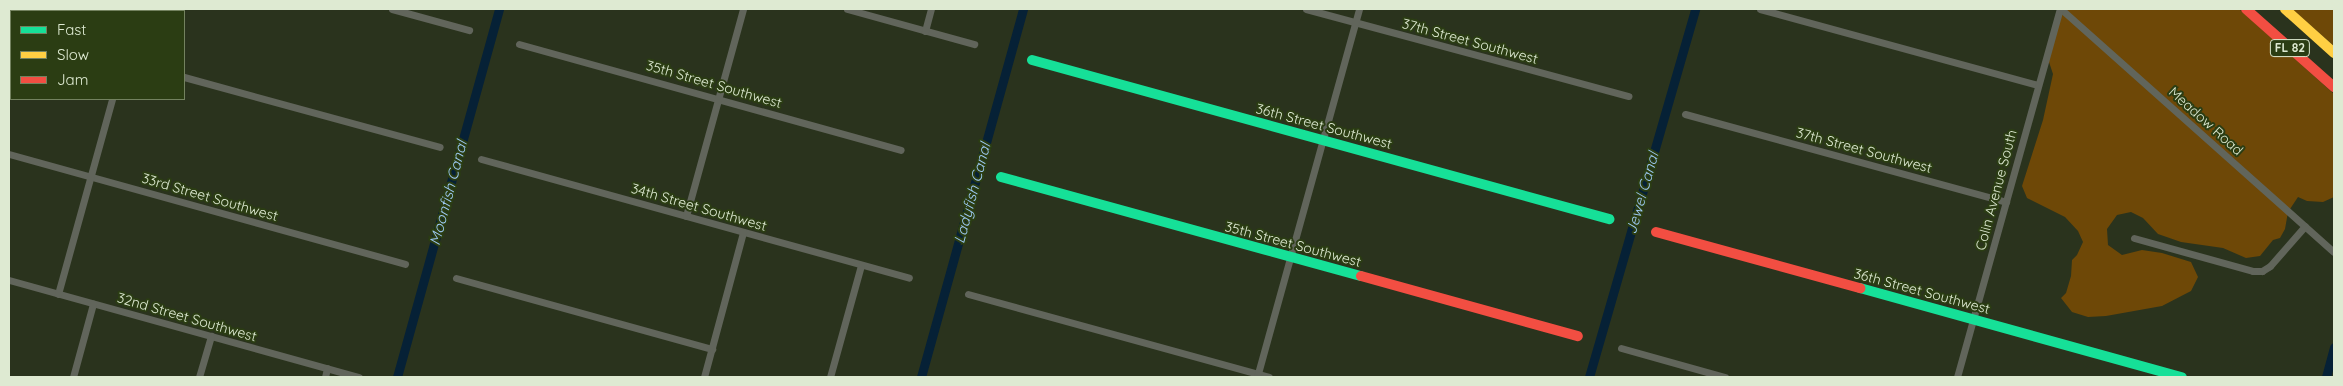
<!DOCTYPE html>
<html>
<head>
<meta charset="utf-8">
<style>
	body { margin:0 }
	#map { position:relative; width:2343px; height:386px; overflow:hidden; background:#2a331d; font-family:Quicksand,sans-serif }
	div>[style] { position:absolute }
	.green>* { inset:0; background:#6e4807 }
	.canal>* { height:9px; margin:-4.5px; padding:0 4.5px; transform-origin:4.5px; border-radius:4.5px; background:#062136 }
	.street>* { height:7px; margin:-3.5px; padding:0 3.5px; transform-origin:3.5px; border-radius:3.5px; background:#61655b }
	.fast>* { height:10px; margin:-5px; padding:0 5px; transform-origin:5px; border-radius:5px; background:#16e098 }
	.slow>* { height:10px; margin:-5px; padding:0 5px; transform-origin:5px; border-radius:5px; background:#ffcf43 }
	.jam>* { height:10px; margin:-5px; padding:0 5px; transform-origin:5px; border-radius:5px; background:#f24e42 }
	span { translate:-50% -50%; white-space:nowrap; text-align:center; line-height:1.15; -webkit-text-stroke:4px #2b3d13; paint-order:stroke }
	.shield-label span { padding:1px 4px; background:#2b3d13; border:1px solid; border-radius:4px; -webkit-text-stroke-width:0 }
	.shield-label { font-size:12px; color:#deead2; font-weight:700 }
	.street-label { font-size:14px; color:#deead2 }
	.water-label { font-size:15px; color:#9fcbf7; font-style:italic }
	.frame { position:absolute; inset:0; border:10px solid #deead2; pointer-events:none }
	.legend { position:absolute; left:10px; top:10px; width:175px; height:90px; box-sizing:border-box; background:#2b3d13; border:1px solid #73825f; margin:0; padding:6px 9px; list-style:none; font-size:15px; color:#deead2 }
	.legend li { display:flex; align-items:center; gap:10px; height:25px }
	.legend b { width:25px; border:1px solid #73825f }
</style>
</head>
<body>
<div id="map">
	<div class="green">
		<div style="clip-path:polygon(2062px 9px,2239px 9px,2334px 94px,2334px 197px,2323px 202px,2307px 201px,2298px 197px,2288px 212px,2285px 229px,2280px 238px,2273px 240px,2260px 256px,2246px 258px,2223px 248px,2181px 242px,2158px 234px,2143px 218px,2131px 212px,2117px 215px,2107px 229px,2108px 245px,2122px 255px,2142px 250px,2162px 253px,2191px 262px,2198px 277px,2191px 291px,2162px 306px,2106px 316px,2088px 317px,2072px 312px,2061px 298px,2066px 293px,2071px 276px,2072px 260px,2077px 255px,2083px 242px,2078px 231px,2065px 217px,2027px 198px,2022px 186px,2043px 120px,2053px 74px,2047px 56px)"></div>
		<div style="clip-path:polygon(2292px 9px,2334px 9px,2334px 46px)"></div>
	</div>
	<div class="canal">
		<div style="left:397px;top:377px;width:382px;rotate:-74.5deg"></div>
		<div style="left:921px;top:377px;width:382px;rotate:-74.5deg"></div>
		<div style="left:1589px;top:377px;width:383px;rotate:-73.9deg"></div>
		<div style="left:2326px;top:377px;width:31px;rotate:-75deg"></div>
	</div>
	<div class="street">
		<div style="left:392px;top:9px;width:80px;rotate:15.3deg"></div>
		<div style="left:847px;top:9px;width:132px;rotate:15.4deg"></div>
		<div style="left:1306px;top:9px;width:334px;rotate:15.1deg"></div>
		<div style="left:1760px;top:9px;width:288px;rotate:15.3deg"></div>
		<div style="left:2061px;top:9px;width:365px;rotate:41.7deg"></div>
		<div style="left:136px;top:11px;width:2px;rotate:-63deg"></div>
		<div style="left:9px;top:28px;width:2px;rotate:27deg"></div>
		<div style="left:925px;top:31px;width:23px;rotate:-75deg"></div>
		<div style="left:519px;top:44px;width:396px;rotate:15.5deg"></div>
		<div style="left:184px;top:77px;width:265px;rotate:15.3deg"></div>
		<div style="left:1685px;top:114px;width:333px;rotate:15.3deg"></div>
		<div style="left:9px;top:154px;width:411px;rotate:15.5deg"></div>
		<div style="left:481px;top:159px;width:444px;rotate:15.5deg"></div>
		<div style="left:686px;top:216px;width:215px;rotate:-74.6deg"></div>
		<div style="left:2134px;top:238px;width:123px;rotate:15.5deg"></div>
		<div style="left:2253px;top:271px;width:9px"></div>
		<div style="left:2262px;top:271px;width:9px;rotate:-32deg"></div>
		<div style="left:2270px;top:266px;width:53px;rotate:-48.8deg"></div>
		<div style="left:456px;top:278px;width:266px;rotate:15.5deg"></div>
		<div style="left:9px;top:280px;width:363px;rotate:15.5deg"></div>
		<div style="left:58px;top:294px;width:202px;rotate:-74.5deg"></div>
		<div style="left:968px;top:294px;width:312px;rotate:15.4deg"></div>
		<div style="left:1621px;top:348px;width:108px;rotate:15.6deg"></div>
		<div style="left:73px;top:377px;width:76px;rotate:-74.7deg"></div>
		<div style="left:199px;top:377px;width:43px;rotate:-73.7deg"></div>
		<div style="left:325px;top:377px;width:9px;rotate:-77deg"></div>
		<div style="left:704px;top:377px;width:150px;rotate:-74.9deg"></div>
		<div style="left:830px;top:377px;width:116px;rotate:-74.5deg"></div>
		<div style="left:1257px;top:377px;width:382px;rotate:-74.5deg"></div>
		<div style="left:1957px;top:377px;width:382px;rotate:-74.4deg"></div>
	</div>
	<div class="fast">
		<div style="left:1032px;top:60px;width:599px;rotate:15.41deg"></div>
		<div style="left:1001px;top:177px;width:373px;rotate:15.4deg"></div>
		<div style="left:1860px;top:288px;width:334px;rotate:15.5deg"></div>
	</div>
	<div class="slow">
		<div style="left:2285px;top:9px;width:66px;rotate:41.9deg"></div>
	</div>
	<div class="jam">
		<div style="left:2246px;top:9px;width:118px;rotate:41.6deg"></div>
		<div style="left:1656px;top:232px;width:212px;rotate:15.4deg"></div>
		<div style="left:1361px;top:276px;width:225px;rotate:15.5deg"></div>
	</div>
	<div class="shield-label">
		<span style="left:2290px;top:48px">FL 82</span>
	</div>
	<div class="street-label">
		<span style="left:1470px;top:41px;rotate:15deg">37th Street Southwest</span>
		<span style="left:714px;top:84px;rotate:16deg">35th Street Southwest</span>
		<span style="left:2206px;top:121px;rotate:42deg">Meadow Road</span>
		<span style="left:1324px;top:126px;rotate:15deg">36th Street Southwest</span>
		<span style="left:1864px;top:150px;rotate:15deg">37th Street Southwest</span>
		<span style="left:1996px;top:190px;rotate:-75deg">Colin Avenue South</span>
		<span style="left:210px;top:197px;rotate:16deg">33rd Street Southwest</span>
		<span style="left:699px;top:207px;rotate:16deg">34th Street Southwest</span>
		<span style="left:1293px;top:244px;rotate:15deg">35th Street Southwest</span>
		<span style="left:1922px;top:291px;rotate:15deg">36th Street Southwest</span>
		<span style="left:187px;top:317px;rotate:16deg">32nd Street Southwest</span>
	</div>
	<div class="water-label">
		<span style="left:448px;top:193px;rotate:-75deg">Moonfish Canal</span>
		<span style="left:972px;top:193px;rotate:-75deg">Ladyfish Canal</span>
		<span style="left:1642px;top:193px;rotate:-74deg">Jewel Canal</span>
	</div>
	<div class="frame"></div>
	<ul class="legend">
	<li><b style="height:6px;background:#16e098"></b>Fast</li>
	<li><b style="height:6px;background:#ffcf43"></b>Slow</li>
	<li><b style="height:6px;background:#f24e42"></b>Jam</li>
	</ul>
</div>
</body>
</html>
